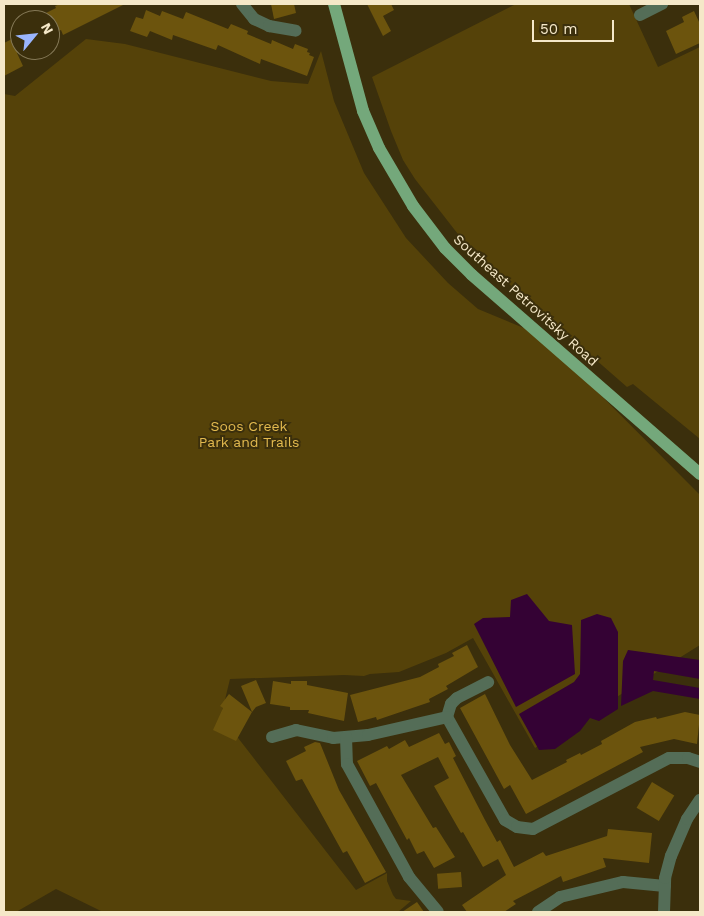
<!DOCTYPE html>
<html>
<head>
<meta charset="utf-8">
<style>
	body { margin:0 }
	#map { position:relative; width:704px; height:916px; overflow:hidden; background:#3b2f0c; font-family:"Work Sans",sans-serif }
	div>[style] { position:absolute }
	.green>* { inset:0; background:#554209 }
	.water>* { inset:0; background:#340234 }
	.building>* { inset:0; background:#6c540d; transform-origin:0 0 }
	.minor>* { height:12px; margin:-6px; padding:0 6px; transform-origin:6px; border-radius:6px; background:#546d57 }
	.major>* { height:12px; margin:-6px; padding:0 6px; transform-origin:6px; border-radius:6px; background:#74a87b }
	span { translate:-50% -50%; white-space:nowrap; text-align:center; line-height:1.15; -webkit-text-stroke:4px #3b2f0c; paint-order:stroke }
	.street-label { font-size:14px; color:#f5e8c8 }
	.park-label { font-size:14px; color:#e3ba4f }
	.frame { position:absolute; inset:0; border:5px solid #f5e8c8; pointer-events:none }
	.north { position:absolute; left:10px; top:10px; width:50px; height:50px; box-sizing:border-box; background:#3b2f0c; border:1px solid #857957; border-radius:50%; rotate:62deg; font-size:14px; font-weight:700; line-height:20px; text-align:center; color:#f5e8c8 }
	.north::after { content:''; display:block; margin:auto; width:18px; height:22px; background:#9ab5fd; clip-path:polygon(50% 0,100% 100%,50% 72%,0 100%) }
	.scale { position:absolute; left:532px; top:20px; width:82px; height:22px; box-sizing:border-box; border:2px solid #f5e8c8; border-top:0; padding-left:6px; font-size:15px; line-height:18px; white-space:nowrap; color:#f5e8c8; -webkit-text-stroke:4px #3b2f0c; paint-order:stroke }
</style>
</head>
<body>
<div id="map">
	<div class="green">
		<div style="clip-path:polygon(516px 4px,629px 4px,658px 67px,700px 47px,700px 439px,633px 384px,627px 387px,484px 262px,461px 238px,415px 179px,403px 160px,391px 131px,372px 77px)"></div>
		<div style="clip-path:polygon(86px 39px,125px 44px,271px 81px,308px 84px,321px 51px,334px 101px,364px 173px,406px 238px,448px 283px,478px 309px,541px 335px,700px 495px,700px 645px,535px 748px,473px 638px,446px 653px,399px 672px,370px 674px,364px 676px,344px 675px,230px 679px,221px 716px,356px 890px,387px 873px,387px 881px,393px 895px,396px 899px,411px 901px,398px 912px,103px 912px,56px 889px,16px 912px,4px 912px,4px 94px,15px 96px)"></div>
	</div>
	<div class="water">
		<div style="clip-path:polygon(527px 594px,549px 621px,572px 625px,575px 674px,516px 707px,474px 624px,483px 618px,510px 617px,511px 600px)"></div>
		<div style="clip-path:polygon(597px 614px,611px 618px,618px 632px,618px 709px,599px 721px,590px 718px,580px 731px,555px 749px,539px 750px,519px 714px,574px 682px,580px 674px,581px 620px)"></div>
		<div style="clip-path:polygon(628px 650px,700px 660px,700px 679px,654px 671px,653px 680px,700px 688px,700px 699px,653px 691px,621px 706px,623px 661px)"></div>
	</div>
	<div class="building">
		<div style="clip-path:polygon(60px 4px,125px 4px,63px 35px,61px 30px,50px 35px,50px 20px,32px 20px,56px 8px,55px 6px)"></div>
		<div style="clip-path:polygon(271px 4px,294px 4px,296px 13px,274px 19px)"></div>
		<div style="clip-path:polygon(367px 4px,391px 4px,394px 10px,383px 16px,391px 31px,383px 36px)"></div>
		<div style="clip-path:polygon(146px 10px,160px 16px,162px 11px,183px 19px,186px 12px,228px 29px,231px 24px,248px 31px,247px 34px,271px 44px,272px 40px,293px 49px,295px 44px,308px 49px,307px 52px,310px 53px,309px 55px,314px 57px,307px 76px,261px 59px,260px 64px,218px 45px,216px 50px,173px 35px,172px 40px,150px 31px,147px 37px,130px 31px,136px 17px,143px 19px)"></div>
		<div style="clip-path:polygon(694px 11px,700px 24px,700px 43px,676px 54px,666px 31px,684px 22px,682px 17px)"></div>
		<div style="clip-path:polygon(20px 35px,20px 51px,17px 53px,23px 66px,4px 76px,4px 43px)"></div>
		<div style="clip-path:polygon(467px 645px,478px 667px,446px 686px,448px 689px,429px 699px,430px 702px,377px 720px,376px 717px,358px 722px,350px 695px,420px 677px,439px 667px,438px 664px,454px 656px,452px 653px)"></div>
		<div style="clip-path:polygon(256px 680px,266px 703px,256px 707px,252px 712px,241px 686px)"></div>
		<div style="clip-path:polygon(273px 681px,291px 684px,291px 681px,307px 681px,307px 685px,348px 693px,344px 721px,308px 713px,309px 710px,290px 710px,290px 707px,270px 704px)"></div>
		<div style="clip-path:polygon(229px 694px,252px 712px,236px 741px,213px 730px,223px 708px,220px 706px)"></div>
		<div style="clip-path:polygon(485px 694px,510px 745px,532px 780px,567px 762px,566px 760px,580px 753px,581px 755px,602px 744px,601px 741px,635px 722px,656px 717px,657px 719px,685px 712px,700px 715px,697px 744px,674px 739px,640px 747px,643px 752px,526px 814px,510px 785px,504px 789px,460px 708px)"></div>
		<div style="clip-path:polygon(439px 733px,445px 744px,449px 742px,456px 756px,453px 758px,485px 820px,497px 842px,500px 840px,514px 867px,543px 852px,546px 856px,607px 836px,608px 829px,652px 833px,649px 863px,603px 858px,606px 867px,563px 882px,561px 876px,513px 901px,516px 904px,504px 912px,467px 912px,462px 905px,506px 875px,498px 859px,483px 867px,463px 832px,461px 833px,434px 786px,449px 778px,438px 757px,401px 775px,433px 828px,436px 827px,455px 857px,434px 868px,424px 851px,417px 854px,409px 838px,407px 840px,376px 783px,370px 786px,357px 761px,387px 746px,389px 749px,405px 740px,409px 747px)"></div>
		<div style="clip-path:polygon(315px 742px,320px 743px,339px 790px,386px 872px,365px 883px,347px 851px,343px 853px,302px 779px,296px 781px,286px 761px,306px 751px,304px 747px)"></div>
		<div style="left:652px;top:782px;width:26px;height:30px;rotate:31deg"></div>
		<div style="left:461px;top:872px;width:15px;height:24px;rotate:86deg"></div>
		<div style="clip-path:polygon(417px 902px,424px 912px,402px 912px)"></div>
	</div>
	<div class="minor">
		<div style="left:242px;top:4px;width:19px;rotate:51deg"></div>
		<div style="left:254px;top:19px;width:17px;rotate:25deg"></div>
		<div style="left:269px;top:26px;width:27px;rotate:10deg"></div>
		<div style="left:640px;top:15px;width:25px;rotate:-27deg"></div>
		<div style="left:447px;top:717px;width:118px;rotate:60.6deg"></div>
		<div style="left:505px;top:820px;width:14px;rotate:30deg"></div>
		<div style="left:517px;top:827px;width:16px;rotate:7deg"></div>
		<div style="left:533px;top:829px;width:153px;rotate:-27.6deg"></div>
		<div style="left:669px;top:758px;width:19px"></div>
		<div style="left:688px;top:758px;width:13px;rotate:18deg"></div>
		<div style="left:447px;top:717px;width:14px;rotate:-73deg"></div>
		<div style="left:451px;top:704px;width:8px;rotate:-45deg"></div>
		<div style="left:457px;top:698px;width:35px;rotate:-27deg"></div>
		<div style="left:272px;top:737px;width:25px;rotate:-16deg"></div>
		<div style="left:296px;top:730px;width:38px;rotate:12deg"></div>
		<div style="left:333px;top:738px;width:35px;rotate:-5deg"></div>
		<div style="left:368px;top:735px;width:81px;rotate:-12.8deg"></div>
		<div style="left:346px;top:737px;width:27px;rotate:88deg"></div>
		<div style="left:347px;top:764px;width:129px;rotate:61.2deg"></div>
		<div style="left:409px;top:877px;width:45px;rotate:50.4deg"></div>
		<div style="left:538px;top:912px;width:27px;rotate:-34deg"></div>
		<div style="left:560px;top:897px;width:65px;rotate:-13.4deg"></div>
		<div style="left:623px;top:882px;width:42px;rotate:5.4deg"></div>
		<div style="left:664px;top:912px;width:34px;rotate:-88deg"></div>
		<div style="left:665px;top:878px;width:23px;rotate:-75deg"></div>
		<div style="left:671px;top:856px;width:40px;rotate:-66.6deg"></div>
		<div style="left:687px;top:819px;width:23px;rotate:-56deg"></div>
	</div>
	<div class="major">
		<div style="left:334px;top:4px;width:111px;rotate:74.8deg"></div>
		<div style="left:363px;top:111px;width:40px;rotate:66.6deg"></div>
		<div style="left:379px;top:148px;width:67px;rotate:59.6deg"></div>
		<div style="left:413px;top:206px;width:53px;rotate:52.7deg"></div>
		<div style="left:445px;top:248px;width:38px;rotate:45deg"></div>
		<div style="left:472px;top:275px;width:303px;rotate:41.1deg"></div>
	</div>
	<div class="street-label">
		<span style="left:526px;top:300px;rotate:42deg">Southeast Petrovitsky Road</span>
	</div>
	<div class="park-label">
		<span style="left:249px;top:434px">Soos Creek<br>Park and Trails</span>
	</div>
	<div class="frame"></div>
	<div class="north">N</div>
	<div class="scale">50 m</div>
</div>
</body>
</html>
